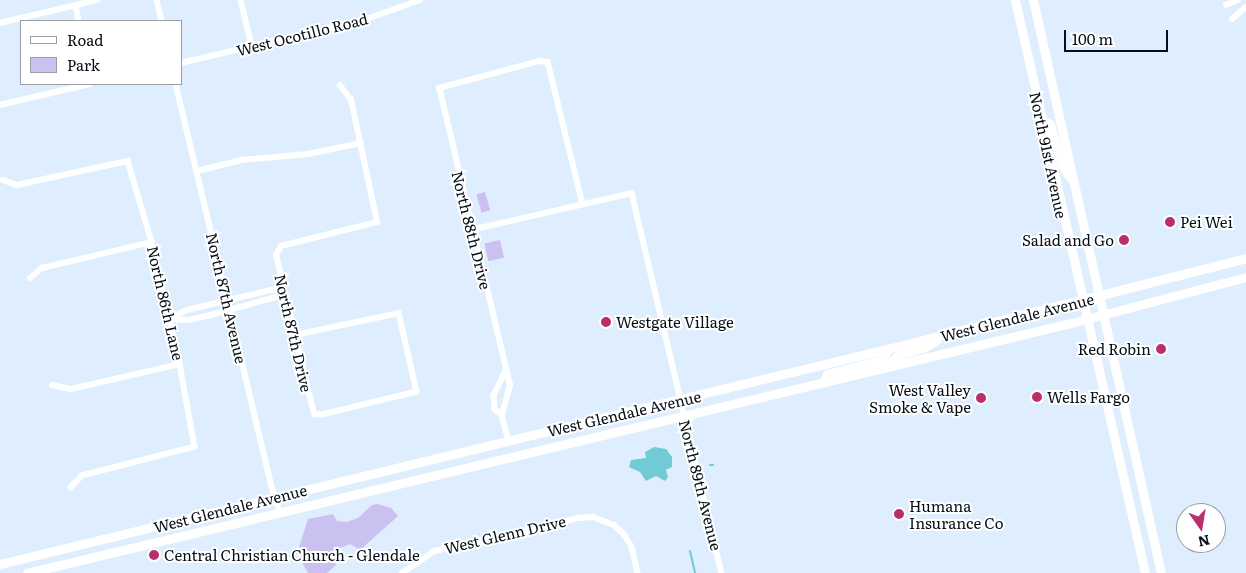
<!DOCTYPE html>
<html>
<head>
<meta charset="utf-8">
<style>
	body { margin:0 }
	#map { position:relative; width:1246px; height:573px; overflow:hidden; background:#deeefe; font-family:Literata,serif }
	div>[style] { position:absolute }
	.green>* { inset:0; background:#cac1f0; transform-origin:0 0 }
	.water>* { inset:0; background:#71cbd5 }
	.stream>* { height:2px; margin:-1px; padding:0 1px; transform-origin:1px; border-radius:1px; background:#71cbd5 }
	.street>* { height:5.5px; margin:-2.75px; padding:0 2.75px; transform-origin:2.75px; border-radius:2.75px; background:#fff }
	.secondary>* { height:9px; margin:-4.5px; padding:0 4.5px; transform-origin:4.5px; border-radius:4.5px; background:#fff }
	.dots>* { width:14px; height:14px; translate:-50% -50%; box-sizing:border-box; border:2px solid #fff; border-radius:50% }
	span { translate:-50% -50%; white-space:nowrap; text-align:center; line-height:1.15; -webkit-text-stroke:4px #fff; paint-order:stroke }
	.street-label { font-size:15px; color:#050d16 }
	.poi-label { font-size:15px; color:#050d16 }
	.left { translate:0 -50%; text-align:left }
	.right { translate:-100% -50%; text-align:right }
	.legend { position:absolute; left:20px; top:20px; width:162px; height:65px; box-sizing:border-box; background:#fff; border:1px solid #9b9ea2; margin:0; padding:6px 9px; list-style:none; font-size:15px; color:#050d16 }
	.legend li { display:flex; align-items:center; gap:10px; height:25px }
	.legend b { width:25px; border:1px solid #9b9ea2 }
	.north { position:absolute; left:1176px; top:503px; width:50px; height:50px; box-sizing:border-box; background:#fff; border:1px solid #9b9ea2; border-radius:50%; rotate:167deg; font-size:14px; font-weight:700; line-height:20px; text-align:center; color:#050d16 }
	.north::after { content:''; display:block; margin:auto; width:18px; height:22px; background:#ba2f6a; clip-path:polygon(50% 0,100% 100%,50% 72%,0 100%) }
	.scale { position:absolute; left:1064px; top:30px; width:104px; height:22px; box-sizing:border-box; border:2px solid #050d16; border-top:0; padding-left:6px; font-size:15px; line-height:18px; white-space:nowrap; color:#050d16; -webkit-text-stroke:4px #fff; paint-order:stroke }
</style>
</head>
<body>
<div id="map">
	<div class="green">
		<div style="left:485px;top:192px;width:19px;height:9px;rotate:74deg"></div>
		<div style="left:500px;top:240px;width:18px;height:16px;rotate:77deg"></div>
		<div style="clip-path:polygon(378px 504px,391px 508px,398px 516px,360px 550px,350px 544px,340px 548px,334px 555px,336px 565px,327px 573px,308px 573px,300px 559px,299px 547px,308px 519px,333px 514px,337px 521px,347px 522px,358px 518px,372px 505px)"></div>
	</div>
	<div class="water">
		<div style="clip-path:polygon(654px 447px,666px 449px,672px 457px,672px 467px,666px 470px,668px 477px,665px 481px,656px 476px,646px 481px,640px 472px,629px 467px,631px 460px,646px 458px,645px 452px)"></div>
	</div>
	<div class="stream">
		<div style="left:710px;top:465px;width:3px"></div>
		<div style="left:690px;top:551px;width:23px;rotate:77deg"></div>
	</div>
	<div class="street">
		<div style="left:157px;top:0;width:22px;rotate:77deg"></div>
		<div style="left:241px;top:0;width:47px;rotate:76.6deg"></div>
		<div style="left:76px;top:5px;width:16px;rotate:79deg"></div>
		<div style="left:1226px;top:5px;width:13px;rotate:-23deg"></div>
		<div style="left:1232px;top:19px;width:18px;rotate:-41deg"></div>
		<div style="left:0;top:23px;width:100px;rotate:-13.3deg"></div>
		<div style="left:181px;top:63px;width:191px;rotate:-13.3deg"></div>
		<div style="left:367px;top:19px;width:56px;rotate:-19.7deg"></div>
		<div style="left:176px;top:84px;width:414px;rotate:76.6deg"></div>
		<div style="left:272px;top:487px;width:25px;rotate:72deg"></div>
		<div style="left:0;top:105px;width:92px;rotate:-13.1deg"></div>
		<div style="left:197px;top:171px;width:46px;rotate:-13.7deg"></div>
		<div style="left:242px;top:160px;width:66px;rotate:-5.2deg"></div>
		<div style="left:308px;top:154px;width:54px;rotate:-11.7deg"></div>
		<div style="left:3px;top:180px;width:15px;rotate:20deg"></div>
		<div style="left:17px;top:185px;width:114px;rotate:-12.2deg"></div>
		<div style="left:128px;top:161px;width:84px;rotate:73.5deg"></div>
		<div style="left:152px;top:242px;width:125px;rotate:77.1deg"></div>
		<div style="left:180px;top:364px;width:84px;rotate:79.8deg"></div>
		<div style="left:195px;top:447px;width:117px;rotate:165.6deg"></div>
		<div style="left:82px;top:476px;width:16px;rotate:133deg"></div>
		<div style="left:471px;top:230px;width:165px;rotate:-12.9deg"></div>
		<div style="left:632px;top:193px;width:391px;rotate:76.7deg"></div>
		<div style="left:30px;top:278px;width:16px;rotate:-40deg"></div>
		<div style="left:42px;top:268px;width:113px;rotate:-13.3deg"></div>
		<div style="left:171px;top:318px;width:18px;rotate:-27deg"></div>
		<div style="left:187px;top:310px;width:86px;rotate:-13.4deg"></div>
		<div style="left:271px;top:290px;width:14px;rotate:8deg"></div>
		<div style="left:169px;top:319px;width:20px;rotate:3deg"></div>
		<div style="left:189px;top:320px;width:26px;rotate:-13deg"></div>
		<div style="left:214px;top:314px;width:61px;rotate:-15.2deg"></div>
		<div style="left:273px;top:298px;width:13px;rotate:-27deg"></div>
		<div style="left:295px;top:335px;width:106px;rotate:-11.9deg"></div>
		<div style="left:399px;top:313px;width:81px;rotate:77.2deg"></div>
		<div style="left:417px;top:392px;width:98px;rotate:166.4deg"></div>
		<div style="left:322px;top:415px;width:7px;rotate:180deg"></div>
		<div style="left:315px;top:415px;width:5px;rotate:-112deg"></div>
		<div style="left:313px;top:410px;width:159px;rotate:-103.4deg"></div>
		<div style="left:276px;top:255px;width:10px;rotate:-61deg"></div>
		<div style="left:281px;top:246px;width:99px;rotate:-14deg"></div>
		<div style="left:377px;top:222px;width:125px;rotate:-102deg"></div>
		<div style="left:351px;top:100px;width:18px;rotate:-128deg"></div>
		<div style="left:506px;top:371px;width:28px;rotate:116deg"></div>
		<div style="left:494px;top:396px;width:13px;rotate:86deg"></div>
		<div style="left:495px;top:409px;width:9px;rotate:41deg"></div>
		<div style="left:502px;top:415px;width:27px;rotate:75deg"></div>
		<div style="left:52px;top:385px;width:19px;rotate:12deg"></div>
		<div style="left:71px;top:389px;width:112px;rotate:-12.9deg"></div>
		<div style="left:502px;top:415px;width:31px;rotate:-75deg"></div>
		<div style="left:510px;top:385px;width:305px;rotate:-103.4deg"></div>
		<div style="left:439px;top:88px;width:105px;rotate:-15deg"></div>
		<div style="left:540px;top:61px;width:8px;rotate:7deg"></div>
		<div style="left:548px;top:62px;width:146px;rotate:76.2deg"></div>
		<div style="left:402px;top:573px;width:40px;rotate:-34deg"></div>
		<div style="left:435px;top:551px;width:147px;rotate:-13deg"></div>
		<div style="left:578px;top:518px;width:15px;rotate:-4deg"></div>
		<div style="left:593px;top:517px;width:22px;rotate:21deg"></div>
		<div style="left:614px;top:525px;width:13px;rotate:42deg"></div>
		<div style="left:624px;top:534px;width:15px;rotate:58deg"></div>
		<div style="left:632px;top:547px;width:27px;rotate:77deg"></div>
	</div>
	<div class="secondary">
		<div style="left:1015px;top:0;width:588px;rotate:77.22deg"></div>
		<div style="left:1033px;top:0;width:587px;rotate:77.41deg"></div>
		<div style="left:1041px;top:119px;width:10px;rotate:29deg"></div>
		<div style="left:1050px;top:124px;width:43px;rotate:73.7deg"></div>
		<div style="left:1062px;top:165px;width:15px;rotate:58deg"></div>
		<div style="left:888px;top:366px;width:15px;rotate:-48deg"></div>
		<div style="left:898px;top:355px;width:26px;rotate:-16deg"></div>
		<div style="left:923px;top:348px;width:16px;rotate:-30deg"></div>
		<div style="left:824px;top:381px;width:8px;rotate:-67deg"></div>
		<div style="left:827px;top:374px;width:59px;rotate:-14.7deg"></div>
		<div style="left:884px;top:359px;width:10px;rotate:-73deg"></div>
		<div style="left:0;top:564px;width:913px;rotate:-13.63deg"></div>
		<div style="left:887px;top:349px;width:370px;rotate:-14.2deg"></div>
		<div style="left:27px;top:573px;width:1074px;rotate:-13.47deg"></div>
		<div style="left:1071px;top:323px;width:181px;rotate:-14.7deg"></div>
	</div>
	<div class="dots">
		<div style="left:1170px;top:222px;background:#ba2f6a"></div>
		<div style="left:1124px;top:240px;background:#ba2f6a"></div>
		<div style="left:606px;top:322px;background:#ba2f6a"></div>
		<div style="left:1161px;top:349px;background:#ba2f6a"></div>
		<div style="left:1037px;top:397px;background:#ba2f6a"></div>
		<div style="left:981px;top:398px;background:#ba2f6a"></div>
		<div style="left:899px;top:514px;background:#ba2f6a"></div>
		<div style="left:154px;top:555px;background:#ba2f6a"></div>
	</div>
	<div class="street-label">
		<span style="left:302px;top:34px;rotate:-14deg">West Ocotillo Road</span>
		<span style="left:1049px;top:155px;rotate:78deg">North 91st Avenue</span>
		<span style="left:472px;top:230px;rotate:76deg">North 88th Drive</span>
		<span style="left:227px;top:298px;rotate:77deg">North 87th Avenue</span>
		<span style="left:166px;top:303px;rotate:77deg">North 86th Lane</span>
		<span style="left:1017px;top:317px;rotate:-14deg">West Glendale Avenue</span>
		<span style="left:294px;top:333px;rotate:77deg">North 87th Drive</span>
		<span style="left:624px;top:413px;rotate:-13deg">West Glendale Avenue</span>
		<span style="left:701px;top:485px;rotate:76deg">North 89th Avenue</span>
		<span style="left:230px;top:508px;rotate:-14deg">West Glendale Avenue</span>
		<span style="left:505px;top:534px;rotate:-13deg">West Glenn Drive</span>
	</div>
	<div class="poi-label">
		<span class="left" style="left:1180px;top:222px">Pei Wei</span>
		<span class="right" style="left:1114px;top:240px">Salad and Go</span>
		<span class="left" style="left:616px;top:322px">Westgate Village</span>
		<span class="right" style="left:1151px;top:349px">Red Robin</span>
		<span class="right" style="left:971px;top:398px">West Valley<br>Smoke &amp; Vape</span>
		<span class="left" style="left:1047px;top:397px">Wells Fargo</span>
		<span class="left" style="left:909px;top:514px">Humana<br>Insurance Co</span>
		<span class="left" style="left:164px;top:555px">Central Christian Church - Glendale</span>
	</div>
	<ul class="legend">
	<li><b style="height:6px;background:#fff"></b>Road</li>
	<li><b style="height:14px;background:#cac1f0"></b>Park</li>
	</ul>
	<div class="north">N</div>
	<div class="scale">100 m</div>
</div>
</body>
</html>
